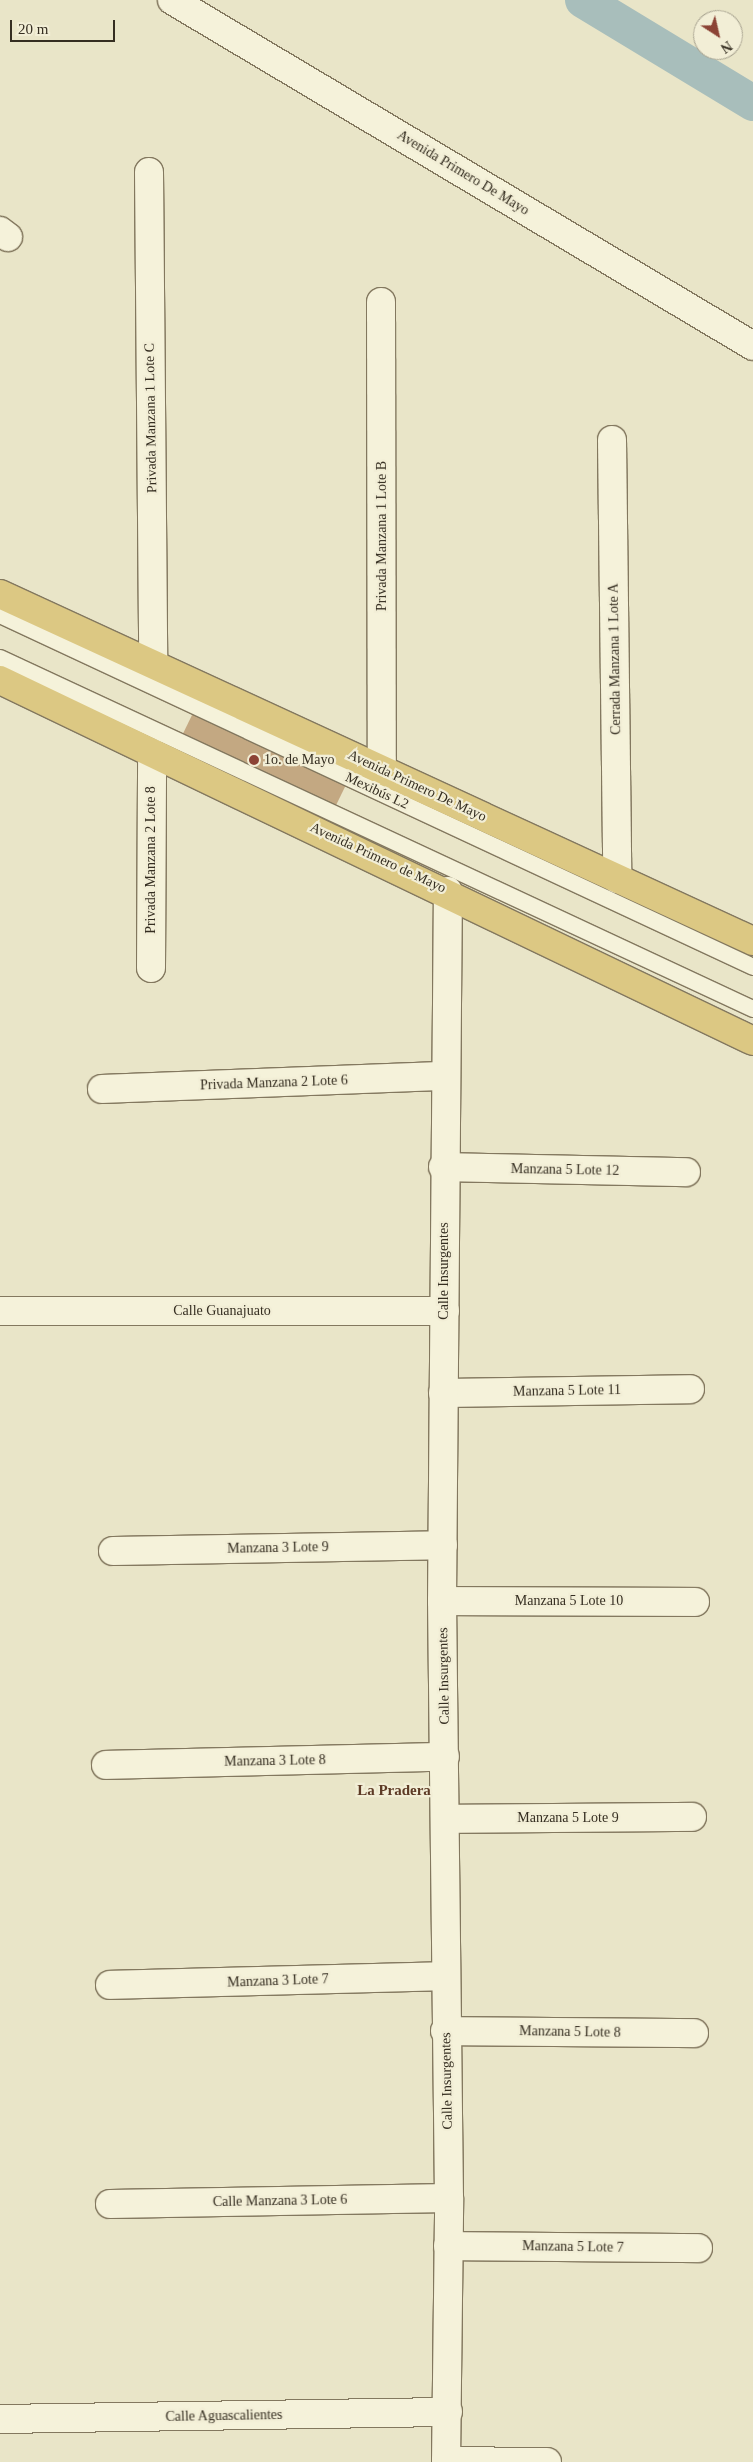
<!DOCTYPE html>
<html>
<head>
<meta charset="utf-8">
<style>
	body { margin:0 }
	#map { position:relative; width:753px; height:2462px; overflow:hidden; background:#e9e5c8; font-family:Georgia,serif }
	div>[style] { position:absolute }
	.canal>* { height:36px; margin:-18px; padding:0 18px; transform-origin:18px; border-radius:18px; background:#a8bebb }
	.building>* { inset:0; background:#c3a882; transform-origin:0 0 }
	.roads { filter:drop-shadow(1px 0 #83785f) drop-shadow(-1px 0 #83785f) drop-shadow(0 1px #83785f) drop-shadow(0 -1px #83785f) }
	.service>* { height:16px; margin:-8px; padding:0 8px; transform-origin:8px; border-radius:8px; background:#f5f2da }
	.minor>* { height:28px; margin:-14px; padding:0 14px; transform-origin:14px; border-radius:14px; background:#f5f2da }
	.trunk>* { height:28px; margin:-14px; padding:0 14px; transform-origin:14px; border-radius:14px; background:#dcc883 }
	.dots>* { width:14px; height:14px; translate:-50% -50%; box-sizing:border-box; border:2px solid #f2eed6; border-radius:50% }
	span { translate:-50% -50%; white-space:nowrap; text-align:center; line-height:1.15; -webkit-text-stroke:4.5px #f2eed6; paint-order:stroke }
	.street-label { font-size:14px; color:#352e21 }
	.poi-label { font-size:14px; color:#352e21 }
	.left { translate:0 -50%; text-align:left }
	.neighbourhood-label { font-size:15px; color:#5d3a25; font-weight:700 }
	.north { position:absolute; left:693px; top:10px; width:50px; height:50px; box-sizing:border-box; background:#f2eed6; border:1px solid #a6a18e; border-radius:50%; rotate:145deg; font-size:14px; font-weight:700; line-height:20px; text-align:center; color:#352e21 }
	.north::after { content:''; display:block; margin:auto; width:18px; height:22px; background:#8c4335; clip-path:polygon(50% 0,100% 100%,50% 72%,0 100%) }
	.scale { position:absolute; left:10px; top:20px; width:105px; height:22px; box-sizing:border-box; border:2px solid #352e21; border-top:0; padding-left:6px; font-size:15px; line-height:18px; white-space:nowrap; color:#352e21; -webkit-text-stroke:4px #f2eed6; paint-order:stroke }
</style>
</head>
<body>
<div id="map">
	<div class="canal">
		<div style="left:583px;top:0;width:199px;rotate:31.2deg"></div>
	</div>
	<div class="building">
		<div style="left:194px;top:711px;width:169px;height:30px;rotate:26deg"></div>
	</div>
	<div class="roads">
		<div class="service">
			<div style="left:0;top:615px;width:831px;rotate:25.05deg"></div>
			<div style="left:0;top:658px;width:831px;rotate:24.99deg"></div>
		</div>
		<div class="minor">
			<div style="left:172px;top:0;width:676px;rotate:30.77deg"></div>
			<div style="left:149px;top:172px;width:492px;rotate:89.5deg"></div>
			<div style="left:0;top:231px;width:10px;rotate:37deg"></div>
			<div style="left:381px;top:302px;width:468px;rotate:89.9deg"></div>
			<div style="left:612px;top:440px;width:439px;rotate:89.3deg"></div>
			<div style="left:151px;top:968px;width:215px;rotate:-89.7deg"></div>
			<div style="left:102px;top:1089px;width:344px;rotate:-2.2deg"></div>
			<div style="left:443px;top:1167px;width:243px;rotate:1.2deg"></div>
			<div style="left:0;top:1311px;width:445px"></div>
			<div style="left:443px;top:1393px;width:247px;rotate:-0.9deg"></div>
			<div style="left:113px;top:1551px;width:330px;rotate:-1deg"></div>
			<div style="left:442px;top:1601px;width:253px;rotate:0.2deg"></div>
			<div style="left:106px;top:1765px;width:339px;rotate:-1.4deg"></div>
			<div style="left:445px;top:1819px;width:247px;rotate:-0.5deg"></div>
			<div style="left:110px;top:1985px;width:336px;rotate:-1.5deg"></div>
			<div style="left:445px;top:2031px;width:249px;rotate:0.5deg"></div>
			<div style="left:110px;top:2204px;width:339px;rotate:-1deg"></div>
			<div style="left:448px;top:2246px;width:250px;rotate:0.5deg"></div>
			<div style="left:0;top:2419px;width:448px;rotate:-0.9deg"></div>
			<div style="left:446px;top:2461px;width:101px;rotate:0.6deg"></div>
			<div style="left:446px;top:2462px;width:264px;rotate:-89.3deg"></div>
			<div style="left:449px;top:2198px;width:597px;rotate:-90.67deg"></div>
			<div style="left:442px;top:1601px;width:710px;rotate:-89.52deg"></div>
		</div>
		<div class="trunk">
			<div style="left:0;top:594px;width:829px;rotate:24.74deg"></div>
			<div style="left:0;top:680px;width:835px;rotate:25.61deg"></div>
		</div>
	</div>
	<div class="dots">
		<div style="left:254px;top:760px;background:#8c4335"></div>
	</div>
	<div class="street-label">
		<span style="left:463px;top:173px;rotate:31deg">Avenida Primero De Mayo</span>
		<span style="left:151px;top:418px;rotate:-91deg">Privada Manzana 1 Lote C</span>
		<span style="left:382px;top:536px;rotate:-90deg">Privada Manzana 1 Lote B</span>
		<span style="left:615px;top:659px;rotate:-91deg">Cerrada Manzana 1 Lote A</span>
		<span style="left:417px;top:786px;rotate:25deg">Avenida Primero De Mayo</span>
		<span style="left:377px;top:791px;rotate:25deg">Mexibús L2</span>
		<span style="left:378px;top:858px;rotate:25deg">Avenida Primero de Mayo</span>
		<span style="left:151px;top:860px;rotate:-90deg">Privada Manzana 2 Lote 8</span>
		<span style="left:274px;top:1083px;rotate:-2deg">Privada Manzana 2 Lote 6</span>
		<span style="left:565px;top:1170px;rotate:1deg">Manzana 5 Lote 12</span>
		<span style="left:444px;top:1271px;rotate:-90deg">Calle Insurgentes</span>
		<span style="left:222px;top:1311px">Calle Guanajuato</span>
		<span style="left:567px;top:1391px;rotate:-1deg">Manzana 5 Lote 11</span>
		<span style="left:278px;top:1548px;rotate:-1deg">Manzana 3 Lote 9</span>
		<span style="left:569px;top:1601px">Manzana 5 Lote 10</span>
		<span style="left:444px;top:1676px;rotate:-91deg">Calle Insurgentes</span>
		<span style="left:275px;top:1761px;rotate:-1deg">Manzana 3 Lote 8</span>
		<span style="left:568px;top:1818px">Manzana 5 Lote 9</span>
		<span style="left:278px;top:1981px;rotate:-2deg">Manzana 3 Lote 7</span>
		<span style="left:570px;top:2032px;rotate:1deg">Manzana 5 Lote 8</span>
		<span style="left:447px;top:2081px;rotate:-91deg">Calle Insurgentes</span>
		<span style="left:280px;top:2201px;rotate:-1deg">Calle Manzana 3 Lote 6</span>
		<span style="left:573px;top:2247px;rotate:1deg">Manzana 5 Lote 7</span>
		<span style="left:224px;top:2416px;rotate:-1deg">Calle Aguascalientes</span>
	</div>
	<div class="poi-label">
		<span class="left" style="left:264px;top:760px">1o. de Mayo</span>
	</div>
	<div class="neighbourhood-label">
		<span style="left:394px;top:1791px">La Pradera</span>
	</div>
	<div class="north">N</div>
	<div class="scale">20 m</div>
</div>
</body>
</html>
